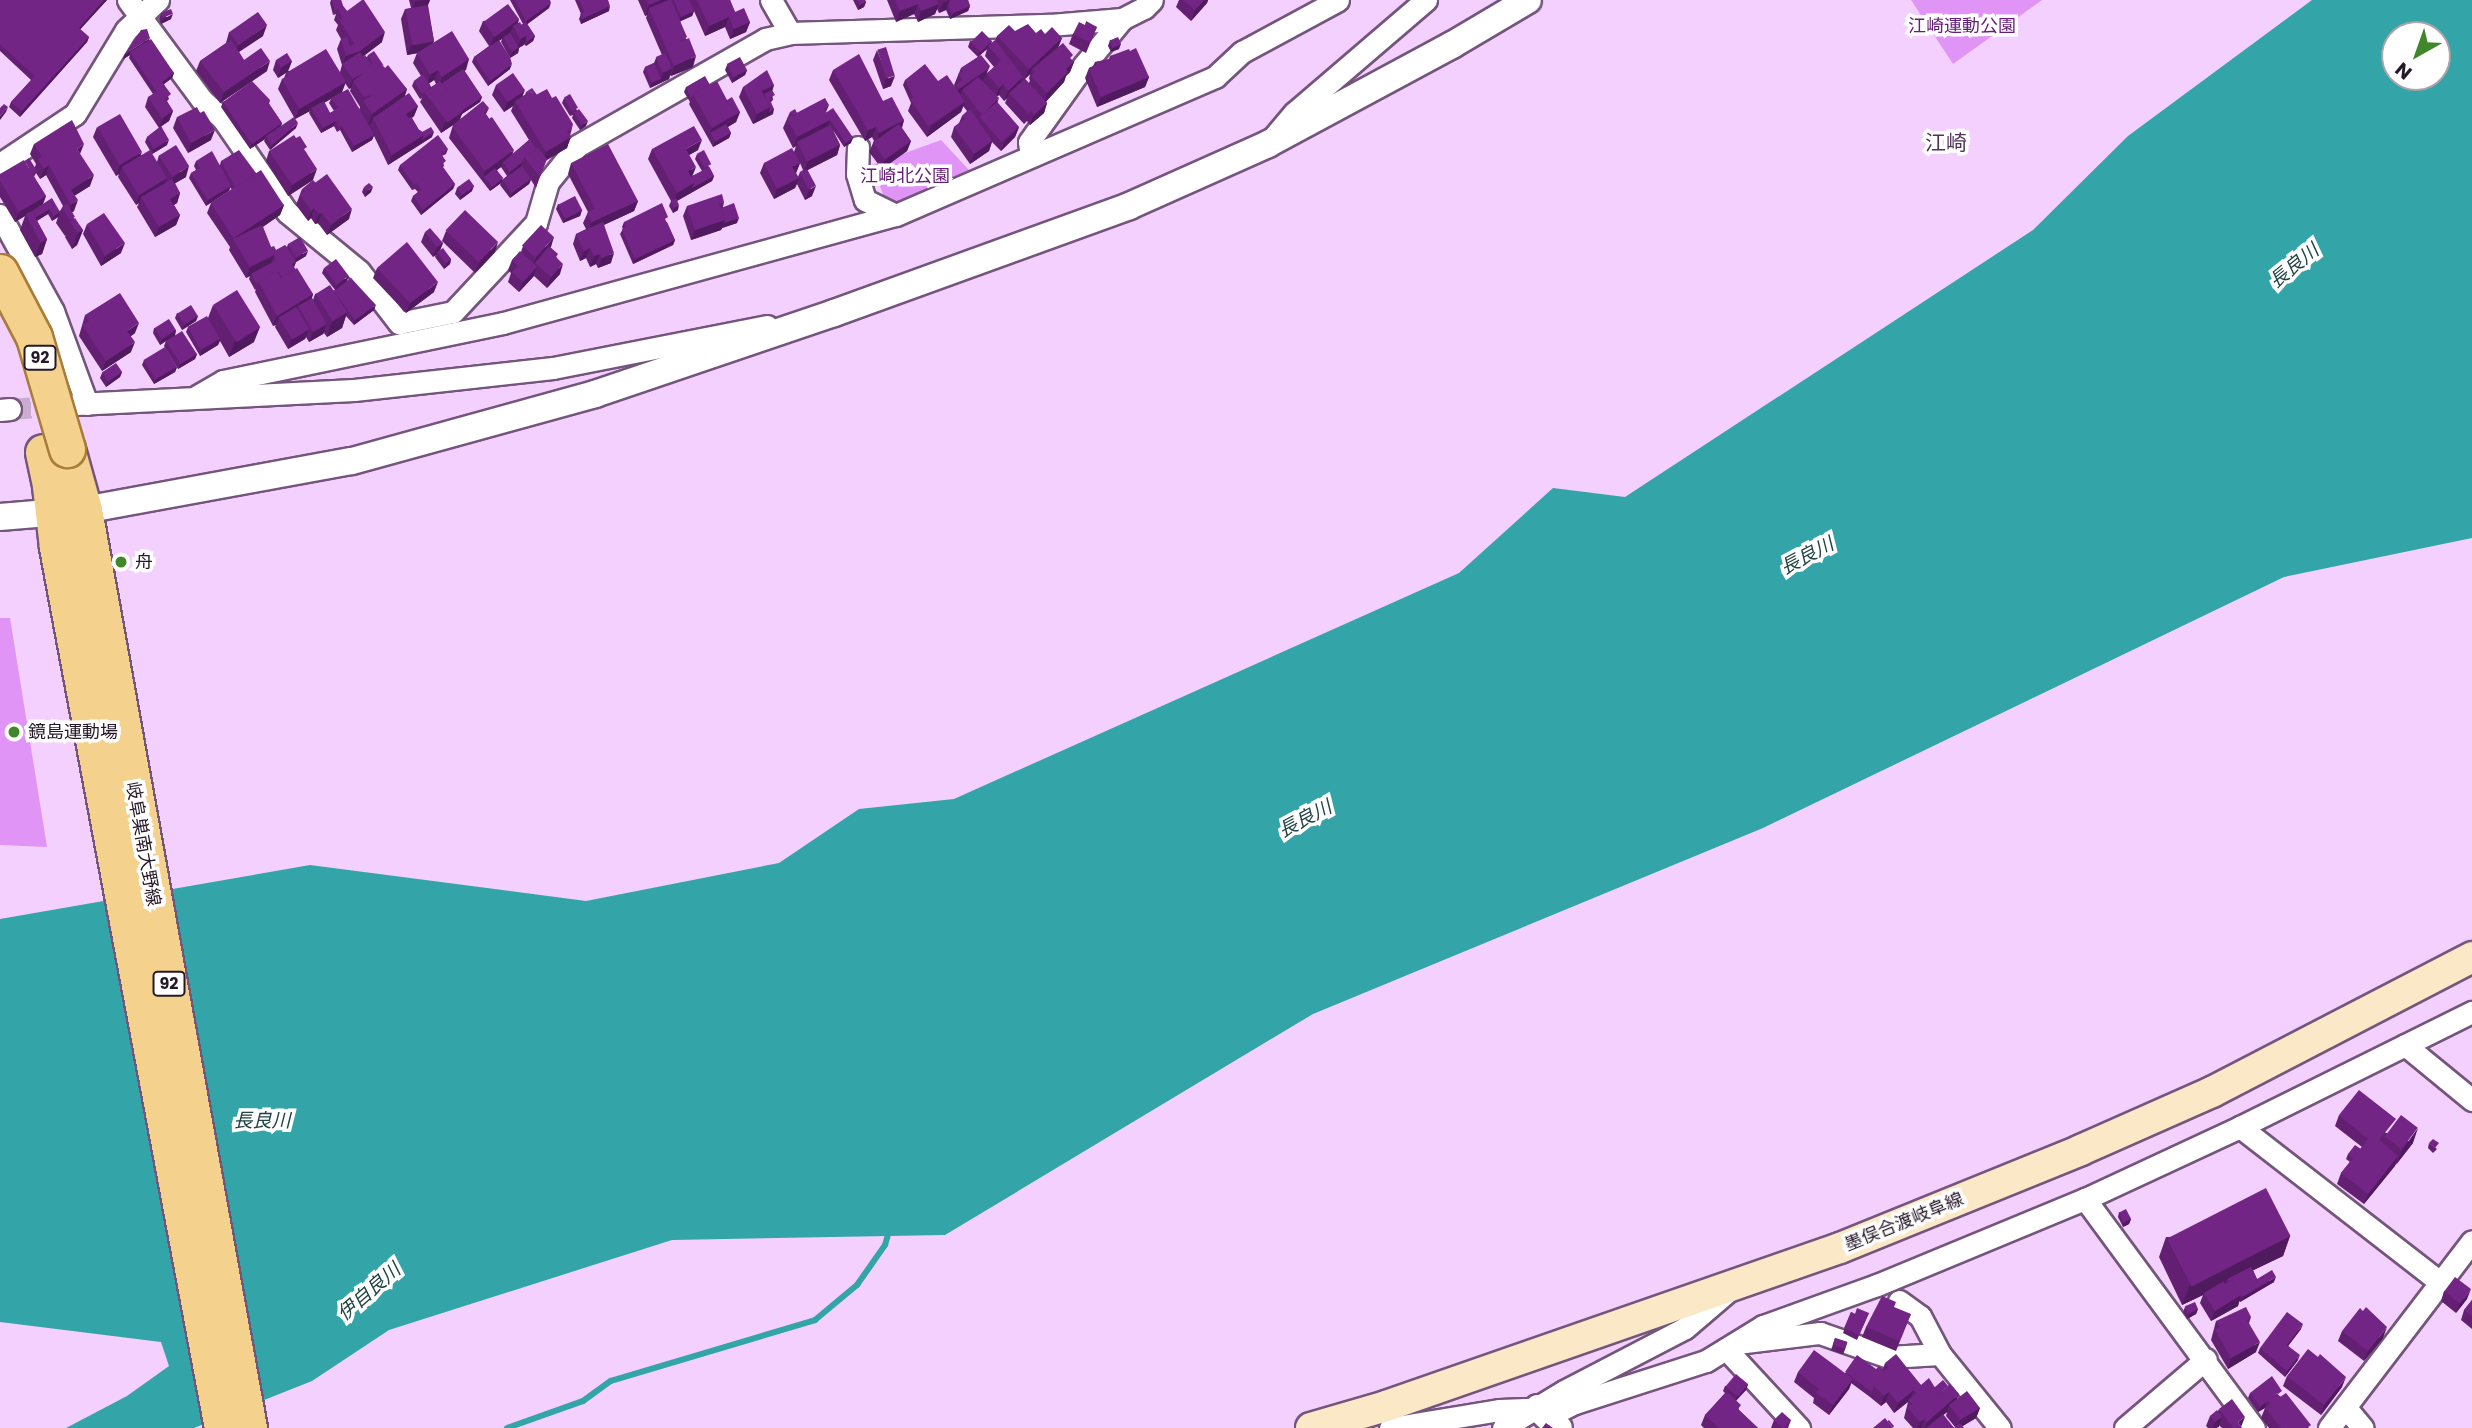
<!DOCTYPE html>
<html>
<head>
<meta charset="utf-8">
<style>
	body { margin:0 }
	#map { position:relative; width:2472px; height:1428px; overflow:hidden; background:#f3d0fd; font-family:Poppins,"Noto Sans JP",sans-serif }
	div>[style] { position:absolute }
	.green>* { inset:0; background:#e094f5 }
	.water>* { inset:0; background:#33a4a8 }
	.stream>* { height:6px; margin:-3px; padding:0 3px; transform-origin:3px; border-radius:3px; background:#33a4a8 }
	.minor-tunnel>* { height:21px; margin-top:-10.5px; transform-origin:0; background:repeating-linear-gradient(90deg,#caabd2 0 21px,transparent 0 31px) }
	.roads { filter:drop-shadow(2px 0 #74557c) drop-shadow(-2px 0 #74557c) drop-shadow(0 2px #74557c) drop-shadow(0 -2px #74557c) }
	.minor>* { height:21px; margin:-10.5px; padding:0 10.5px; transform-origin:10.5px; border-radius:10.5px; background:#fff }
	.tertiary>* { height:26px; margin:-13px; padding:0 13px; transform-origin:13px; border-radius:13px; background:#fff }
	.secondary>* { height:30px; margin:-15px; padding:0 15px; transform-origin:15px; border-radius:15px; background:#fae8c7 }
	.primary>* { height:35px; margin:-17.5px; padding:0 17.5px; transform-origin:17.5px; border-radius:17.5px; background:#f5d18e }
	.bridges { filter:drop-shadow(2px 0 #a87c3a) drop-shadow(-2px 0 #a87c3a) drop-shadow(0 2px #a87c3a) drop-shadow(0 -2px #a87c3a) }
	.primary-bridge>* { height:35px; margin:-17.5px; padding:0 17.5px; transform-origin:17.5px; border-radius:17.5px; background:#f5d18e }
	.wall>* { inset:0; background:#632073; transform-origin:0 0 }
	.shaded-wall>* { inset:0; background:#501a5e }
	.building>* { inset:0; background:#732586; transform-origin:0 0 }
	.dots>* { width:19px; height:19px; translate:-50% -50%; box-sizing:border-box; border:4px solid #fff; border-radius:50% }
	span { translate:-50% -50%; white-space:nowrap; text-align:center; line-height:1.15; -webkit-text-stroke:7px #fff; paint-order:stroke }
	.shield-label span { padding:2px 5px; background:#fff; border:2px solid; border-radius:5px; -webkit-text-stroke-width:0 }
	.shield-label { font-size:16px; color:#251828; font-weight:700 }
	.park-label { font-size:18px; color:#661d77 }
	.poi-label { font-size:18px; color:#251828 }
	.left { translate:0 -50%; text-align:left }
	.street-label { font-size:18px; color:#251828 }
	.water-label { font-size:19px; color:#224344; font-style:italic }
	.quarter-label { font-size:21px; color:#513358 }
	.north { position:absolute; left:2381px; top:21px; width:70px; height:70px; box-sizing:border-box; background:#fff; border:2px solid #a8a3a9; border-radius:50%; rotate:220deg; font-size:19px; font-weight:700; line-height:28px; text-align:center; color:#251828 }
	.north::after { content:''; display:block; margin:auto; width:24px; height:32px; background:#41862a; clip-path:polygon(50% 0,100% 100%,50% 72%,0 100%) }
</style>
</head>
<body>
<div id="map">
	<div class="green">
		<div style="clip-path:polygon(1911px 0,2042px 0,1953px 64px)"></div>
		<div style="clip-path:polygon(941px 140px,969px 170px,894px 207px,884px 197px,872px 165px)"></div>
		<div style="clip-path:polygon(0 618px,10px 618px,47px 847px,0 845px)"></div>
	</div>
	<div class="water">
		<div style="clip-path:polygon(evenodd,2312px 0,2472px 0,2472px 538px,2284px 577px,1763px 828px,1313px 1014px,945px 1235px,672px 1240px,389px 1330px,312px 1381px,194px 1428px,66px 1428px,127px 1396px,169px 1366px,161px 1342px,0 1322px,0 919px,310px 865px,586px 901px,779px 863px,859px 809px,954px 799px,1459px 573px,1553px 488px,1625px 497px,2033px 230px,2128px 136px,2312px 0,2395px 35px,2437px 35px,2437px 77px,2395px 77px,2395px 35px)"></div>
	</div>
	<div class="stream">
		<div style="left:507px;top:1428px;width:81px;rotate:-19.6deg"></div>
		<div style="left:583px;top:1401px;width:34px;rotate:-36deg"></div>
		<div style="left:611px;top:1381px;width:213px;rotate:-16.6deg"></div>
		<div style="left:815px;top:1320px;width:55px;rotate:-39.8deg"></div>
		<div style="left:857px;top:1285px;width:49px;rotate:-55deg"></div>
		<div style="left:885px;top:1245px;width:15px;rotate:-74deg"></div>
	</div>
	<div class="minor-tunnel">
		<div style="left:10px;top:409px;width:54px;rotate:-4.2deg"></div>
	</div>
	<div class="roads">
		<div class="minor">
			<div style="left:128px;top:0;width:124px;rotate:53.5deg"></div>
			<div style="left:202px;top:100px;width:28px;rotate:42deg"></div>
			<div style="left:223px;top:119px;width:113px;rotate:55.5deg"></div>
			<div style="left:287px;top:212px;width:93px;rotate:39.3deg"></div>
			<div style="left:359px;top:271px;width:66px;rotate:52.4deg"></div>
			<div style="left:399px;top:323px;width:55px;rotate:-11.5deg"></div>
			<div style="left:453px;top:312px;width:122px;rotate:-47deg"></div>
			<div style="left:536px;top:223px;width:43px;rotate:-73.7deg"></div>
			<div style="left:548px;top:182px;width:46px;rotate:-51.1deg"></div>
			<div style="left:577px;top:146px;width:216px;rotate:-29.6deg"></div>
			<div style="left:765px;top:39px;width:26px;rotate:-13deg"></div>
			<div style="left:790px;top:33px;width:260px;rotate:-1.8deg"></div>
			<div style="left:1050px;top:25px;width:72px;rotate:-4.8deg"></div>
			<div style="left:1122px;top:19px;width:25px;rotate:-27deg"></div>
			<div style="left:1144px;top:8px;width:11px;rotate:-45deg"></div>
			<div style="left:771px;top:0;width:38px;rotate:60deg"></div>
			<div style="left:1272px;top:139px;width:34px;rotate:-50deg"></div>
			<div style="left:1294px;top:113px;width:174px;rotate:-40.6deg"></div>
			<div style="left:858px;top:147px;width:27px;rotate:92deg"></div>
			<div style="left:857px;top:174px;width:27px;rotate:73deg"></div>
			<div style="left:865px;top:200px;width:34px;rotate:26deg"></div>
			<div style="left:1031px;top:156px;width:14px;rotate:-98deg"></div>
			<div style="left:1029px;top:142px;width:95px;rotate:-54.5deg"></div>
			<div style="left:1084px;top:65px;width:60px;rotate:-50.4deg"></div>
			<div style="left:0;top:164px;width:90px;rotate:-33.7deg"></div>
			<div style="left:75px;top:114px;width:98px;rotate:-58.7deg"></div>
			<div style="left:126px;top:30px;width:44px;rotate:-43.2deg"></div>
			<div style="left:0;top:215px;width:110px;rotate:61.1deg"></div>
			<div style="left:53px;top:311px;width:99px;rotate:69.9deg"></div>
			<div style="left:197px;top:396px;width:30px;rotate:-30deg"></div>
			<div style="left:223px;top:381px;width:286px;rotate:-11.7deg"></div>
			<div style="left:503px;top:323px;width:408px;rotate:-15.4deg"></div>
			<div style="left:896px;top:215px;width:348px;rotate:-23.4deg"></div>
			<div style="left:1215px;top:77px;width:37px;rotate:-43deg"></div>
			<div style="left:1242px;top:52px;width:109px;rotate:-28.4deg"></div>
			<div style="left:77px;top:404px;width:277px;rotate:-2.9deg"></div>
			<div style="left:354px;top:390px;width:200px;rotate:-6.3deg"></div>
			<div style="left:553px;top:368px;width:218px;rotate:-11.1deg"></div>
			<div style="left:0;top:410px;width:10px;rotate:-6deg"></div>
			<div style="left:2405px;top:1045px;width:87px;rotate:39.4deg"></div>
			<div style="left:2240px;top:1127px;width:259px;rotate:-26.4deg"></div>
			<div style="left:2085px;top:1199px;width:171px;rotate:-24.9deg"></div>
			<div style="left:2240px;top:1127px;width:253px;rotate:37.8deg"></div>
			<div style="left:1899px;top:1301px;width:26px;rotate:36deg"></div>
			<div style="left:1920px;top:1316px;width:43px;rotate:62.2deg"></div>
			<div style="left:1940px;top:1354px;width:95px;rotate:51deg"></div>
			<div style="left:1737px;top:1343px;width:84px;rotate:-6.9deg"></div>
			<div style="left:1820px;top:1333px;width:73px;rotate:19.2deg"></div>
			<div style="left:1889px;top:1357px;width:51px;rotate:-3.4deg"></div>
			<div style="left:1726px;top:1349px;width:108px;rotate:47.3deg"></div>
			<div style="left:2346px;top:1408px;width:26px;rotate:50deg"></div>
			<div style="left:1547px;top:1417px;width:31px;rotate:-27deg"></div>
			<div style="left:1575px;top:1403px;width:138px;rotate:-17.8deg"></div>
			<div style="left:1706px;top:1361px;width:67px;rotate:-31.6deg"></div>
			<div style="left:1763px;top:1326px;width:121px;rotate:-19.8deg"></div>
			<div style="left:1877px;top:1285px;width:225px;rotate:-22.5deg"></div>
			<div style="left:2085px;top:1199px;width:285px;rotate:53.6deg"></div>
			<div style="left:1390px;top:1428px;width:110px;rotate:-9.4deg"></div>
			<div style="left:1499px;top:1410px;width:34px;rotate:-2deg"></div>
			<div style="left:1503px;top:1428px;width:71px;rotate:-31.2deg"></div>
			<div style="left:1564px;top:1391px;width:136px;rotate:-27.5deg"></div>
			<div style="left:1685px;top:1328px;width:55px;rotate:-40.6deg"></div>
			<div style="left:2125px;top:1428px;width:106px;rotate:-40.4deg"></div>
			<div style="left:2329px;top:1428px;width:235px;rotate:-52.6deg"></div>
		</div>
		<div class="tertiary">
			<div style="left:0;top:517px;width:84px;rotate:-4.8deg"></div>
			<div style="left:84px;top:510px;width:272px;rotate:-10.4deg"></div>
			<div style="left:352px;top:461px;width:252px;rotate:-15.4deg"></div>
			<div style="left:595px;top:394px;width:252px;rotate:-18.7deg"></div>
			<div style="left:834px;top:313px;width:314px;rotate:-19.9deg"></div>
			<div style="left:1129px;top:206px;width:152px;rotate:-24deg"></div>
			<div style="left:1268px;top:144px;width:209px;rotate:-28.3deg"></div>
			<div style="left:1452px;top:45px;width:88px;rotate:-30.6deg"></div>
			<div style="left:1538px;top:1408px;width:29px;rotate:44deg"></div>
		</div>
		<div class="secondary">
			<div style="left:1311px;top:1428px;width:78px;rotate:-16.3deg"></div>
			<div style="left:1386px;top:1406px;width:481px;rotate:-19.2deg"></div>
			<div style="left:1840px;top:1248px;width:260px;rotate:-22.1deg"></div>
			<div style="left:2081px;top:1150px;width:143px;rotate:-23.9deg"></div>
			<div style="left:2212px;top:1092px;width:293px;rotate:-27.4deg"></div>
		</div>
		<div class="primary">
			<div style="left:67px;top:449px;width:63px;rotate:74.4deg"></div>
			<div style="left:84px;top:510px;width:933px;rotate:79.81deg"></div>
			<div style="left:43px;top:452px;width:35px;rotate:78deg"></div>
			<div style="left:50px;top:486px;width:61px;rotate:83.5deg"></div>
			<div style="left:57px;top:547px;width:896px;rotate:79.39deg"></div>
		</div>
	</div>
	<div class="bridges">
		<div class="primary-bridge">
			<div style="left:0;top:272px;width:73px;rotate:62.4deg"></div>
			<div style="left:34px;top:337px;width:117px;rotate:73.6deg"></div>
		</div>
	</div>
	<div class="wall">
		<div style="clip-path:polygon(0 0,107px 0,80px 29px,89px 37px,87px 42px,20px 117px,9px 107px,11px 102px,31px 80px,0 51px)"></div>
		<div style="clip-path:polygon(evenodd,331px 0,341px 0,343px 6px,347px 11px,382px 42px,362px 57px,367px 57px,368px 55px,385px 68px,407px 89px,405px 96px,418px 106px,414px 116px,412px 118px,419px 130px,432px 137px,388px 165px,374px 136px,372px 140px,352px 152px,340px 130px,337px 132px,334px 126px,321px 133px,309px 113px,310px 111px,295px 119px,278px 89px,282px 79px,284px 78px,286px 73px,278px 78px,273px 70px,276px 60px,292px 61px,288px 71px,340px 72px,342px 65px,337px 49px,341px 39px,336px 30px,338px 25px,334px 20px,336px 14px,333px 15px,330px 3px,331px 0,345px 83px,349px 89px,351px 88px,350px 91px,360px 107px,360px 109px,342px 92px,345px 83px,331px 0,331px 99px,329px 103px,334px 111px,330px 113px,324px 103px,331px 99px)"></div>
		<div style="clip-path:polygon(evenodd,409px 0,430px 0,428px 5px,434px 41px,433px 43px,469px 59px,464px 70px,482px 97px,480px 102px,462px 114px,460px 119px,489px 108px,486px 114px,513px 154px,529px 140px,511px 111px,513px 106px,504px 112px,492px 95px,496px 85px,523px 96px,525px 95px,526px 92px,537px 95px,572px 128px,567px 148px,546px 160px,536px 188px,531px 180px,529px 184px,510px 198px,500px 185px,501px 183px,490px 191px,449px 138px,453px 125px,441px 133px,420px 102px,422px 98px,420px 99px,412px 86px,414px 81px,421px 76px,413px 63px,417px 53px,407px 55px,401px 19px,405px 9px,411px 8px,409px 0,434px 80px,436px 84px,431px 87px,429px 83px,434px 80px,409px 0,501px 167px,507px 176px,502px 180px,497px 170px,501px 167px)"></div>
		<div style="clip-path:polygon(510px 0,550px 0,549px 8px,527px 24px,535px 36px,533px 41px,526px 46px,524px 44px,519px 48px,518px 53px,510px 58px,501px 42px,502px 39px,499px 41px,510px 69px,488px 86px,472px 62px,474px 57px,489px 46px,479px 31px,483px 21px,519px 19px,518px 23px,521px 25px,523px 24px)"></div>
		<div style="clip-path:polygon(575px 0,608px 0,609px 11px,581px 24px,579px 19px,581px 14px)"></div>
		<div style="clip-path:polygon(638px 0,730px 0,735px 12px,750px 22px,746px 32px,730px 39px,725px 27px,705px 36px,694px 11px,692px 16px,680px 21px,686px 39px,693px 67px,671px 76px,670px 75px,669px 79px,650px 88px,643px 72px,645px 67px,654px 63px,656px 58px,662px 55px,646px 18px,647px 15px,645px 16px)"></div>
		<div style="clip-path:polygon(853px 0,865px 0,866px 2px,864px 7px,858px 10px)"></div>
		<div style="clip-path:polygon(887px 0,968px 0,970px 6px,968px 11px,950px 19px,946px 10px,939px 13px,937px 9px,935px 14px,918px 22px,914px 14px,896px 22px)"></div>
		<div style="clip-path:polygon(1179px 0,1208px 0,1207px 3px,1191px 21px,1176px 7px)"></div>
		<div style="clip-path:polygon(161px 14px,171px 19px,161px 24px,159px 19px)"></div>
		<div style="clip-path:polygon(1085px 25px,1097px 27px,1086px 53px,1069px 44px,1073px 34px)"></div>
		<div style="clip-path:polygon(evenodd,1015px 31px,1045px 34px,1062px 38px,1058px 47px,1074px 62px,1070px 72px,1066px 76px,1064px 82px,1046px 101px,1047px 103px,1044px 113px,1030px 125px,1027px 121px,1024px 124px,1005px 103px,1007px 98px,1004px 101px,999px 95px,997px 96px,997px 102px,1019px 127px,1015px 137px,1001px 151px,992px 142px,989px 151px,970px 164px,951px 137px,954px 127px,959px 123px,962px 116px,967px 111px,963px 106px,961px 112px,927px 137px,908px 111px,911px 103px,903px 85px,905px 80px,938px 81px,955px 88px,954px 85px,961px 68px,978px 57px,968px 47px,970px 41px,992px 41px,991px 44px,995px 41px,997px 36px,1015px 31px,987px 49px,985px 56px,994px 67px,987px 73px,979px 56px,987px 49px,1015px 31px,1030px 74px,1029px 79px,1030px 80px,1029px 83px,1025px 79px,1030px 74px)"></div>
		<div style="clip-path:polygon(229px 32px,263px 36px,239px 52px,244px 60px,267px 71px,220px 103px,196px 71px,200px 61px,226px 43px)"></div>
		<div style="clip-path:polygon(149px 40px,174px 73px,172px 78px,164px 84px,169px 99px,167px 101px,173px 111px,169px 121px,161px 126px,167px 145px,152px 154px,145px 142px,147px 137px,159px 128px,145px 107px,148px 97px,153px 94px,129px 58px,130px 55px,123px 59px,125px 54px)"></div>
		<div style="clip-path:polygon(1110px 40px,1119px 49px,1111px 52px,1108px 46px)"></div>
		<div style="clip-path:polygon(877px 50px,891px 86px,883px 89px,873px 60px)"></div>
		<div style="clip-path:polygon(1130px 51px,1149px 77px,1145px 87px,1097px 107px,1085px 78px,1089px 68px,1093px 66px,1095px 62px,1109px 59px,1110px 56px)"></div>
		<div style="clip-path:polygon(727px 65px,747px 70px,745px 75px,732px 83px,725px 70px)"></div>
		<div style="clip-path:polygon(833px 70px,883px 101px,904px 120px,902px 128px,911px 141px,907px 151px,882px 169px,869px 152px,874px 141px,872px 137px,865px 141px,829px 80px)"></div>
		<div style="clip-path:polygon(710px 85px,740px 112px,736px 122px,728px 127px,731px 133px,729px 138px,713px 147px,689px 104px,690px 102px,684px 92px,686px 87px)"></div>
		<div style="clip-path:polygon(774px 85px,772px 90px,773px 100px,771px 102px,773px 114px,753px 124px,739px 97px,743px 87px)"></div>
		<div style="clip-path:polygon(564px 98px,577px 110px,586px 126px,580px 130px,572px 118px,573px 115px,570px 116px,562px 103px)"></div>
		<div style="clip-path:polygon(270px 100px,269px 104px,282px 123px,281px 126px,296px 128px,270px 150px,264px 141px,265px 139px,250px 149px,221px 107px,223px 102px)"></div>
		<div style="clip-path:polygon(evenodd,829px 105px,826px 112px,851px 143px,844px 147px,833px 130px,840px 145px,837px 155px,807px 170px,812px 196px,805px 200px,797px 184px,795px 188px,774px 199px,760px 173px,764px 163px,794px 152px,796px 146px,793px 148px,783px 128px,790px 112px,797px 113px,829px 105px,800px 163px,803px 170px,800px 172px,798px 177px,796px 173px,800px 163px)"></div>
		<div style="clip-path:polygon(177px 117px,211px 140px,188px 153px,173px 128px)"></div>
		<div style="clip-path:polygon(97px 127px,141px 155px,157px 162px,159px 155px,186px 177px,175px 183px,180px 193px,177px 203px,174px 205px,180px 215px,176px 225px,155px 237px,137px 207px,139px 203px,136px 205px,118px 177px,119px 174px,116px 176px,93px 137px)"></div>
		<div style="clip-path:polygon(evenodd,34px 144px,80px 154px,90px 186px,75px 195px,74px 211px,72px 212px,74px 219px,83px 230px,77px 245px,72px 249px,65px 237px,66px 235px,65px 236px,56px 223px,58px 217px,52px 221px,48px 214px,37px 221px,47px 239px,42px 254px,35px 257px,20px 230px,25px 216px,15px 222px,0 197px,0 174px,35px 167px,36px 164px,30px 154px,34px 144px,36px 173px,40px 179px,46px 175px,63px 206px,60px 211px,43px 204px,46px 196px,34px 177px,36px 173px)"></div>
		<div style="clip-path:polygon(448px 149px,446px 154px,442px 156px,444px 166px,443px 167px,455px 184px,453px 189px,421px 215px,411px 201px,413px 196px,418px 192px,415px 189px,412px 190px,398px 170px,400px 165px)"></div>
		<div style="clip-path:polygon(652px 149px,698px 150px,689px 155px,692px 176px,702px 171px,695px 159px,697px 154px,710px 168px,714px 176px,712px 181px,677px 201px,678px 210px,673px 213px,669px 206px,671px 201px,648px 159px)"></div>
		<div style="clip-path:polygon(269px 151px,306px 152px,313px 180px,288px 196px,266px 161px)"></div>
		<div style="clip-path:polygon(196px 161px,220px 165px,221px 161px,256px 173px,284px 205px,280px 215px,263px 227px,271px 247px,276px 250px,287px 247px,288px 244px,306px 256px,296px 262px,294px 267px,313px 294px,312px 298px,313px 300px,315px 294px,335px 290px,322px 273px,324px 268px,347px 280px,374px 310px,354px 325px,346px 316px,342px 328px,327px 337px,324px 333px,323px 334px,309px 342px,306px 337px,305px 339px,288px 349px,275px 327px,276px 324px,273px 326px,255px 292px,256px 289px,255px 290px,249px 279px,250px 276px,246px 278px,229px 250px,230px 247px,207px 213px,211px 203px,232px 190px,230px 187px,206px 206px,189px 178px,191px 173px,196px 170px,194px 166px)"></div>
		<div style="clip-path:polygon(571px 163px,638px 201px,634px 211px,604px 225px,611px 263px,598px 268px,596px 264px,590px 267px,586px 258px,580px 261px,573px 244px,576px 234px,586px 229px,583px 223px,588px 212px,568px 174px)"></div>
		<div style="clip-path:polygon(364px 187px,371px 192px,365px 197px,362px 192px)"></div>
		<div style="clip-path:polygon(457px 188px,472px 191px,460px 200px,455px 194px)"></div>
		<div style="clip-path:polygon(302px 189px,349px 219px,327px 235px,318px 223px,315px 224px,311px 218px,308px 221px,296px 205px)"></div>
		<div style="clip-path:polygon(724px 202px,723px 207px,737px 223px,722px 228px,721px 230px,691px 240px,683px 216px,687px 206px)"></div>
		<div style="clip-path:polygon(558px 204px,582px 210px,580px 216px,563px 223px,556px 209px)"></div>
		<div style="clip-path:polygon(624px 222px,667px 222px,675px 240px,673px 245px,633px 264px,620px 234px,623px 229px,622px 227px)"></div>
		<div style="clip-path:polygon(87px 224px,121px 253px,101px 266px,83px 234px)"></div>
		<div style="clip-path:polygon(446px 231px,495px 252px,475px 273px,442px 241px)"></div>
		<div style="clip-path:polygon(425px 232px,443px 243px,440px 250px,451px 259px,450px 264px,444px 269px,435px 257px,436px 255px,433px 257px,421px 242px)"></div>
		<div style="clip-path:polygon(523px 246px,550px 247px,557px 258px,560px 274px,547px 288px,534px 276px,519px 292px,508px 282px,511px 273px,508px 270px,512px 260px,521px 252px)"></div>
		<div style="clip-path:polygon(377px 268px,434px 292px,406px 313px,373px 278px)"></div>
		<div style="clip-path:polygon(213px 305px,254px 342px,229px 357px,220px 341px,218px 345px,200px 356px,186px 332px,188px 327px,208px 318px)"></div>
		<div style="clip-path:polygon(177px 313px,198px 316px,196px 321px,182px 330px,175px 318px)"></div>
		<div style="clip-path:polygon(85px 315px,135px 333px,131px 336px,131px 352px,102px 371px,79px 336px)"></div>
		<div style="clip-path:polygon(154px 328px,176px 330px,175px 335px,197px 354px,195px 359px,178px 369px,164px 346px,166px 341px,160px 345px,153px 333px)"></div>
		<div style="clip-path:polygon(144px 360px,177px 367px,175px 372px,154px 384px,142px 365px)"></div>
		<div style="clip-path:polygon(122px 372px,120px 377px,106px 387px,100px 378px,102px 373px)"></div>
		<div style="clip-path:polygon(2339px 1115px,2413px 1143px,2364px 1204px,2337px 1184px,2341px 1173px,2350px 1162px,2346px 1159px,2348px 1154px,2361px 1149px,2362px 1147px,2335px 1126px)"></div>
		<div style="clip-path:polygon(2429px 1143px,2437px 1149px,2433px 1153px,2428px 1148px)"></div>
		<div style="clip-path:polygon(2119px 1212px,2131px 1219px,2129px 1224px,2123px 1227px,2118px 1217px)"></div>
		<div style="clip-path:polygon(2290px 1236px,2283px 1256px,2253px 1270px,2257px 1279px,2274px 1282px,2240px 1302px,2239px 1301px,2238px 1306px,2211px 1321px,2200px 1303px,2203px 1295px,2182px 1305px,2159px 1257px,2166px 1237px)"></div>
		<div style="clip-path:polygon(2444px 1291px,2467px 1299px,2456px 1313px,2441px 1301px)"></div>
		<div style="clip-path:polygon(2472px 1300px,2472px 1329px,2461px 1320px,2464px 1310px)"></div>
		<div style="clip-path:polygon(2185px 1307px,2198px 1309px,2196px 1314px,2187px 1319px,2183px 1312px)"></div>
		<div style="clip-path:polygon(1851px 1312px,1855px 1314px,1869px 1313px,1857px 1340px,1843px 1333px)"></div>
		<div style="clip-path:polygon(1911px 1314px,1896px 1351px,1862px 1337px,1866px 1327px)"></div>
		<div style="clip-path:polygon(2251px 1317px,2249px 1323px,2256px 1352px,2228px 1369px,2211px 1340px,2216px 1321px)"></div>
		<div style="clip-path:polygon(2301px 1329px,2288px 1346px,2298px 1360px,2285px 1377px,2258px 1353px,2260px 1348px)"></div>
		<div style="clip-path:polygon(2342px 1331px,2383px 1338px,2364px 1361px,2338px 1341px)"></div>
		<div style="left:1835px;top:1338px;width:13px;height:13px;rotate:18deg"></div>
		<div style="clip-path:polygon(1885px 1363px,1921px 1385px,1935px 1387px,1957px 1399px,1980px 1408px,1976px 1418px,1963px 1426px,1955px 1427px,1946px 1416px,1947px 1412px,1943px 1415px,1954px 1428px,1913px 1428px,1904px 1418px,1908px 1402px,1894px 1413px,1886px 1402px,1881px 1406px,1870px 1397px,1851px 1383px,1849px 1389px,1829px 1415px,1813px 1403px,1814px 1398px,1794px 1382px,1798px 1372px,1845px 1373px,1883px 1369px)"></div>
		<div style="clip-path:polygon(2287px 1376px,2342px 1387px,2321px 1415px,2283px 1386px)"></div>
		<div style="clip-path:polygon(1748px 1384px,1746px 1390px,1736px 1400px,1739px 1410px,1758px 1428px,1704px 1428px,1701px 1425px,1705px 1415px,1725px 1393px,1723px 1391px,1725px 1386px)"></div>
		<div style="clip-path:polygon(2250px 1393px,2281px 1396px,2280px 1396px,2309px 1428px,2269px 1428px,2261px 1418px,2265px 1408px,2258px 1412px,2248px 1398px)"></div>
		<div style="clip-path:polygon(2219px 1409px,2241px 1427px,2242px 1428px,2222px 1428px,2219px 1425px,2217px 1428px,2208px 1428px,2206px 1426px,2210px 1416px,2218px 1411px)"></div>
		<div style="clip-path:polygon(1774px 1420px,1791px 1420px,1788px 1428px,1771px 1428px)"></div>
	</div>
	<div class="shaded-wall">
		<div style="clip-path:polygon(104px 0,107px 0,77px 33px,79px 28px)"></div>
		<div style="clip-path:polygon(425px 0,430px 0,426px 9px,412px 12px,415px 2px)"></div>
		<div style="clip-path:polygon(661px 0,669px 0,649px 8px,647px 15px,645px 16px,649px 5px)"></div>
		<div style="clip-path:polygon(950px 0,946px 10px,939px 13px,943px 3px)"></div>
		<div style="clip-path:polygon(1204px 0,1208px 0,1207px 3px,1191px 21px,1195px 10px)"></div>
		<div style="clip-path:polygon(866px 2px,864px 7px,858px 10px,860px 5px)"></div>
		<div style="clip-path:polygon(551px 3px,549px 8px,525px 26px,526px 21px)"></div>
		<div style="clip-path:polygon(918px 4px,914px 14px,896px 22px,900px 11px)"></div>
		<div style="clip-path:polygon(939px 4px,935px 14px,918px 22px,921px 11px)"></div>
		<div style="clip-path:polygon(610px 6px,609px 11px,581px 24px,582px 19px)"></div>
		<div style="clip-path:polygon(970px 6px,968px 11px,950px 19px,952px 14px)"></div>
		<div style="clip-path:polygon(694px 11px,692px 16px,679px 22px,681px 17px)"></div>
		<div style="clip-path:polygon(173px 14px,171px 19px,161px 24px,163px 19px)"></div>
		<div style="clip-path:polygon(729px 17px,725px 27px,705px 36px,709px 26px)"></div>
		<div style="clip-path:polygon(519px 19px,515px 30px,513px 26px,510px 33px,490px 47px,494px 37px)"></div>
		<div style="clip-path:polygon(750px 22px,746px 32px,730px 39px,734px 29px)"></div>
		<div style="clip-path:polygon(267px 25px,263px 36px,234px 55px,238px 45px)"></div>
		<div style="clip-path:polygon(385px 32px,382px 42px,356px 62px,342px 66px,346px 56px)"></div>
		<div style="clip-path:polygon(527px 35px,524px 45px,517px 49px,521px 39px)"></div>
		<div style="clip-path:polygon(535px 36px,533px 41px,526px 46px,528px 41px)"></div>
		<div style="clip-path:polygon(89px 37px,87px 42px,20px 117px,22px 111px)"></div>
		<div style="clip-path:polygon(150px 38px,148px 43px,130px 52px,130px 55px,123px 59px,125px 54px)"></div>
		<div style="clip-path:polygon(1062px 38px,1058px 48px,1032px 69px,1030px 74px,1025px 79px,1029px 69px)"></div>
		<div style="clip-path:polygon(434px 41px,430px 51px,407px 55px,411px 45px)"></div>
		<div style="clip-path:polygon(992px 41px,990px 46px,988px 46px,987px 49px,978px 57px,980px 52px)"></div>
		<div style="clip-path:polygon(1121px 44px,1119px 49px,1111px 52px,1113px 47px)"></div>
		<div style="clip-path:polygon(519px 48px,518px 53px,510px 58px,512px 52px)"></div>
		<div style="clip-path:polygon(696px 56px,693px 67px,671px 76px,674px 66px)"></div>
		<div style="clip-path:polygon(469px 59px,466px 70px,443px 84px,442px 82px,441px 86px,438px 87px,442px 77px)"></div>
		<div style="clip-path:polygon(270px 61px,267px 71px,220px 103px,224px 92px)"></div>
		<div style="clip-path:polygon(292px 61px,288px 71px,278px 78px,281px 68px)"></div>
		<div style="clip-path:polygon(1074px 62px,1070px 72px,1066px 76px,1064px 82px,1044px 104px,1047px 93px,1066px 69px)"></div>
		<div style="clip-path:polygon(512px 64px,510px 69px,488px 86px,490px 81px)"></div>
		<div style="clip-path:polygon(990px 66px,984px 79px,965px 93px,962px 90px,960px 96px,956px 99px,959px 89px)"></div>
		<div style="clip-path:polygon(672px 69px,669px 79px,650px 88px,652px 83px,661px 79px,663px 73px)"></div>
		<div style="clip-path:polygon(438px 70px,434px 80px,427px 85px,430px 75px)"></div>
		<div style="clip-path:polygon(747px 70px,745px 75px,732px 83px,734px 77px)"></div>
		<div style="clip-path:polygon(365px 72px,353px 81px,351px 88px,349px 89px,353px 79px)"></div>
		<div style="clip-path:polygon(174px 73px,172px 78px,160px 87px,162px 82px)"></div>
		<div style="clip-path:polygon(895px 76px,891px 86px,883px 89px,886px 79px)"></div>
		<div style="clip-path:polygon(1023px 77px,1019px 87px,1009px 93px,1007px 98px,1004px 101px,1008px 91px)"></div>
		<div style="clip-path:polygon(1149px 77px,1145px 87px,1097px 107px,1101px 97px)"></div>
		<div style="clip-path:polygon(346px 82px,342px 92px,312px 110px,311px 108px,310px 111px,295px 119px,299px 109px)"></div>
		<div style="clip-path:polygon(1003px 84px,999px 95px,995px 98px,999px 88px)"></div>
		<div style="clip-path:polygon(774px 85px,771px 95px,759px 101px,762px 91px)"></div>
		<div style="clip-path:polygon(407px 89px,403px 99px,373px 118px,372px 122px,368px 125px,372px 114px)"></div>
		<div style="clip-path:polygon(525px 90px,521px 100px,515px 101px,513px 106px,504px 112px,507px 102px)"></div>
		<div style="clip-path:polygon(482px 97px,480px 102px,462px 114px,459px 121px,441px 133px,445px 123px,461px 111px)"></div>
		<div style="clip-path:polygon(999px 98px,995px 109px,981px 118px,978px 125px,982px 115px)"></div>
		<div style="clip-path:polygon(965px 102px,961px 112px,927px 137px,931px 126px)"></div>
		<div style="clip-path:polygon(1047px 103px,1044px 113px,1030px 125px,1034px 115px)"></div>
		<div style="clip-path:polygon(418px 106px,414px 116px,405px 122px,406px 114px)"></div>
		<div style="clip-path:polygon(8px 107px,6px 112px,0 120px,0 116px)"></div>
		<div style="clip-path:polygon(770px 107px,774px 109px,773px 114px,753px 124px,757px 114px)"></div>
		<div style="clip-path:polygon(173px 111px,169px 121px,159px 128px,163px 118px)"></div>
		<div style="clip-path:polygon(740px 112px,736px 122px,712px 136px,710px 133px,712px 128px)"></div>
		<div style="clip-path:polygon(830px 120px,827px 130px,797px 142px,796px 146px,793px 148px,797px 137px)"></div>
		<div style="clip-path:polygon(904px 120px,901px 130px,876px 143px,879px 133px)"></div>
		<div style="clip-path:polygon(336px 121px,334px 126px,321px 133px,323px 128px)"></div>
		<div style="clip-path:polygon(588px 121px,586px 126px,580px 130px,582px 125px)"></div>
		<div style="clip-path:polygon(282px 123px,280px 128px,266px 136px,265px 139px,250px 149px,252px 144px)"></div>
		<div style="clip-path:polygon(298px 123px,296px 128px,270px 150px,272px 145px)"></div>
		<div style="clip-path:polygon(876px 127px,872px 137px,865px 141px,868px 130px)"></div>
		<div style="clip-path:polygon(1019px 127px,1015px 137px,1001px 151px,1005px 141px)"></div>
		<div style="clip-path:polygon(215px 130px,211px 140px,188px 153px,191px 143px)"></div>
		<div style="clip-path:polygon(434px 132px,432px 137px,388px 165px,392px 155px,424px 135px)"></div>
		<div style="clip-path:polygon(731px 133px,729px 138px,713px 147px,715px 142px)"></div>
		<div style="clip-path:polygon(374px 135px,372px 140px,352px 152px,354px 146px)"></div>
		<div style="clip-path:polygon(571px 137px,567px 148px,542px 163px,546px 152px)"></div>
		<div style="clip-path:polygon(853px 138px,851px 143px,844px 147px,846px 142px)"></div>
		<div style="clip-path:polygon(169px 140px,167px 145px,152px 154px,154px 149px)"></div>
		<div style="clip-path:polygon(702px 140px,698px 150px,682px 159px,686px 149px)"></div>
		<div style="clip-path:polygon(911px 141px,907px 151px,882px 169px,885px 159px)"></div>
		<div style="clip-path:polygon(992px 141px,989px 151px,970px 164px,974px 154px)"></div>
		<div style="clip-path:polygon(84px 144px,80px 154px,77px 149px)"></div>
		<div style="clip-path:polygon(840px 145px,837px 155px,804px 172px,808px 161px)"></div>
		<div style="clip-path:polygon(514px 150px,510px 160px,503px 162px,501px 167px,486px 178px,484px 176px,482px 182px,485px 171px)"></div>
		<div style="clip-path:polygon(142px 152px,138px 162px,122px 167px,119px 174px,116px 176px,120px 165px)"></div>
		<div style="clip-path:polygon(522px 162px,521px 167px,508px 177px,510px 172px)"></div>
		<div style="clip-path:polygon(800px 163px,796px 173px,792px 167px)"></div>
		<div style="clip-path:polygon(49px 165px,46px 175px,40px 179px,44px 169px)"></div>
		<div style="clip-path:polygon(189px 166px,186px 177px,169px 187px,173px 177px)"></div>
		<div style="clip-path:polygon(696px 167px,692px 177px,684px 181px,688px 171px)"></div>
		<div style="clip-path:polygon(317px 169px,313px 180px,288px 196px,292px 185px)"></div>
		<div style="clip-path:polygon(94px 175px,90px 186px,68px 200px,71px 190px)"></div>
		<div style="clip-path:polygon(714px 176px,712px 181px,673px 203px,677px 193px,694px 183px)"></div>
		<div style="clip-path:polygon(167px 178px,163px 188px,141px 197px,139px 203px,136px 205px,139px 195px)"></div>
		<div style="clip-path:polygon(503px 178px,501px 183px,490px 191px,492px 186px)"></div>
		<div style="clip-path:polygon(799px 178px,795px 188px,774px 199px,777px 189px)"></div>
		<div style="clip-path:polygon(531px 179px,529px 184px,510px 198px,512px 193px)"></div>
		<div style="clip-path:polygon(455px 184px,453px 189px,421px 215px,423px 210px)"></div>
		<div style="clip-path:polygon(231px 186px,229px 191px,206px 206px,208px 200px)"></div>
		<div style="clip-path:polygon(474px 186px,472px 191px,460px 200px,462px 195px)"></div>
		<div style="clip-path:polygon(816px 186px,812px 196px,805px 200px,809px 190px)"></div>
		<div style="clip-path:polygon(373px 187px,371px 192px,365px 197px,367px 191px)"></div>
		<div style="clip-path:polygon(180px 193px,177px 203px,167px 209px,170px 199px)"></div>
		<div style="clip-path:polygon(46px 196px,42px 206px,26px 214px,25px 216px,15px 222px,19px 212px)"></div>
		<div style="clip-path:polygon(78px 200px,74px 211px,68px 215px,71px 205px)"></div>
		<div style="clip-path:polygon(638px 201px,634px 211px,588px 232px,592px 222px)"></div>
		<div style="clip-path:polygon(284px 205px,280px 215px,236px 244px,234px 238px)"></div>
		<div style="clip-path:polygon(679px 205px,678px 210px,673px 213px,674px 208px)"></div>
		<div style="clip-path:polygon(314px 208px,311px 218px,308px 221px,311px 211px)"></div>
		<div style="clip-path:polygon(50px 209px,48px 214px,34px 222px,36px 217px)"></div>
		<div style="clip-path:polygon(352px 209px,349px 219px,327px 235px,331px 225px)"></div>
		<div style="clip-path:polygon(582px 210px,580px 216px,563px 223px,565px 218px)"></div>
		<div style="clip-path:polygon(60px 212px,58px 217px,52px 221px,54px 216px)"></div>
		<div style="clip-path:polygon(322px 213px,318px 223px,315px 224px,319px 214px)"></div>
		<div style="clip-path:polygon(180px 215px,176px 225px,155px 237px,159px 227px)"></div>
		<div style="clip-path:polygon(739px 218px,737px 223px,722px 228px,721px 230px,691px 240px,695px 230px,725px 220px)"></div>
		<div style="clip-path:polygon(83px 230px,77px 245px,72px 249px,78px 233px)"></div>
		<div style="clip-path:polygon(554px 237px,551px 247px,535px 263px,532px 268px,536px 258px)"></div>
		<div style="clip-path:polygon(47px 239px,42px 254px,35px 257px,41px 242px)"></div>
		<div style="clip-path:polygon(675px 240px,673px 245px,633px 264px,635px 259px)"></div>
		<div style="clip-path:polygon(498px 242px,495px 252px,475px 273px,479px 263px)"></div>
		<div style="clip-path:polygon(125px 243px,121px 253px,101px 266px,105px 256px)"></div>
		<div style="clip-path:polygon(443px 243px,439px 253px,437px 252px,436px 255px,433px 257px,437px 247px)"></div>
		<div style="clip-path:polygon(590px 248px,586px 258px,580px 261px,584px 251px)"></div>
		<div style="clip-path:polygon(308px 251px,306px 256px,296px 262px,294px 267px,292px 264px,294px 263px,296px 258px)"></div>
		<div style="clip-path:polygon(614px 253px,611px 263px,598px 268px,602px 258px)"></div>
		<div style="clip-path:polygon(600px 254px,596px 264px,590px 267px,594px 256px)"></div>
		<div style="clip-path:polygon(274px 255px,271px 265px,246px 278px,250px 267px)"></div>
		<div style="clip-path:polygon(451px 259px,450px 264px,444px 269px,446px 264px)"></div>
		<div style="clip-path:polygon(563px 264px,560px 274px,547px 288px,551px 277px)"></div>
		<div style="clip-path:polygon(537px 267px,533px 277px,519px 292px,523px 282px)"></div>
		<div style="clip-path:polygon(349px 276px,347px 281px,335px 290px,337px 285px)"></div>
		<div style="clip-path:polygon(438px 282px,434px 292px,406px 313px,410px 303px)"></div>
		<div style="clip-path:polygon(313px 294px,310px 304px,298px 306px,296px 313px,279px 317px,276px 325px,273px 326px,277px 316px)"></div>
		<div style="clip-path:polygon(376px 305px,374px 310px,354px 325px,355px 320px)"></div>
		<div style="clip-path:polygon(347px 312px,342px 328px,327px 337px,332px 322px)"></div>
		<div style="clip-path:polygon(198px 316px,196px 321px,182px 330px,184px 325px)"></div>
		<div style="clip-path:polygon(139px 323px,135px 333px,124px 341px,127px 331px)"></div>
		<div style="clip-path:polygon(327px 324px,323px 334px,309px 342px,313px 332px)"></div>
		<div style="clip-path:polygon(260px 327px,254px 342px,229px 357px,235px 341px)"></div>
		<div style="clip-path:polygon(309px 329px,305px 339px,288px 349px,291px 339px)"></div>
		<div style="clip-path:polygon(176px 330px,175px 335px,160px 345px,162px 340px)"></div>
		<div style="clip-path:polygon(220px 339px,218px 345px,200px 356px,202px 350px)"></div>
		<div style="clip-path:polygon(135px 342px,131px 352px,102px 371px,106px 361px)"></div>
		<div style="clip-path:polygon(197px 354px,195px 359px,178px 369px,180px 364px)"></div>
		<div style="clip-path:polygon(177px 367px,175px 372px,154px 384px,156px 379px)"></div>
		<div style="clip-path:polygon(122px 372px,120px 377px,106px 387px,108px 382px)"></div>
		<div style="clip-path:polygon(2418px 1128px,2413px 1143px,2396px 1165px,2402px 1150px)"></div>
		<div style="clip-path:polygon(2398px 1156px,2395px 1166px,2364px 1204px,2368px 1194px)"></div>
		<div style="clip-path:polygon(2131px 1219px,2129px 1224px,2123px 1227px,2124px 1222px)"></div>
		<div style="clip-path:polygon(2290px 1236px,2283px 1256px,2229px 1282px,2227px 1279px,2225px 1284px,2204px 1293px,2203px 1295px,2182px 1305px,2190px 1285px)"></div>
		<div style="clip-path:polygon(2276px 1277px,2274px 1282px,2240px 1302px,2242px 1297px)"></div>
		<div style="clip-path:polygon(2471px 1289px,2467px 1299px,2456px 1313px,2460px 1303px)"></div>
		<div style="clip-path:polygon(2241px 1295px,2238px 1306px,2211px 1321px,2215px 1311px)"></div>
		<div style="clip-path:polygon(2198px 1309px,2196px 1314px,2187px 1319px,2189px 1314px)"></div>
		<div style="clip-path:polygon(2303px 1324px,2301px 1329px,2285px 1350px,2287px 1345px)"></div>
		<div style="clip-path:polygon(2387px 1327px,2383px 1338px,2364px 1361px,2368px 1351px)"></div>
		<div style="clip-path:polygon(2260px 1342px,2256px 1352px,2228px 1369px,2231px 1358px)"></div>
		<div style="clip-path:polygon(2300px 1355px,2298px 1360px,2285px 1377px,2287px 1371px)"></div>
		<div style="clip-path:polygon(2346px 1377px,2342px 1387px,2321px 1415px,2324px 1405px)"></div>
		<div style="clip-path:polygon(1853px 1379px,1849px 1389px,1829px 1415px,1833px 1405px)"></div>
		<div style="clip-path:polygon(1748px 1384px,1746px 1390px,1735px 1402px,1737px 1396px)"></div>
		<div style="clip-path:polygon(1914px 1390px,1910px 1400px,1894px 1413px,1898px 1403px)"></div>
		<div style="clip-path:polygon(1889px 1392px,1886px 1402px,1881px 1406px,1884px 1396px)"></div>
		<div style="clip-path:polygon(1959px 1394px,1955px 1405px,1949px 1405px,1947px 1412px,1928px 1428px,1925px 1428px,1927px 1422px)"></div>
		<div style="clip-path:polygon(2266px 1402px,2265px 1408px,2258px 1412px,2260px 1407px)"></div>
		<div style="clip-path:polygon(1980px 1408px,1976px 1418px,1959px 1428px,1957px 1428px,1960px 1420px)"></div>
		<div style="clip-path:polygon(2222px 1417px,2219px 1427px,2213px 1428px,2215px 1422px)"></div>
		<div style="clip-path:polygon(2245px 1417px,2241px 1427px,2238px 1422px)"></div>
		<div style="clip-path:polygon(1924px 1419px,1921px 1428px,1918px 1428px,1920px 1422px)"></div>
	</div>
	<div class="building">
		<div style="clip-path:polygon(0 0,104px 0,79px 28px,89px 37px,22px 111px,11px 102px,35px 76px,0 44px)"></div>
		<div style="clip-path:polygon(332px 0,341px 0,343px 6px,335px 10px)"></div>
		<div style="clip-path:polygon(362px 0,364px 0,385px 32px,360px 51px,346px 56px,341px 39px,347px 37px,350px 46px,355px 44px,339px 20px,343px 18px,338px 9px,343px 6px,347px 11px)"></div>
		<div style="clip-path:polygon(515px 0,550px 0,551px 3px,526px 21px)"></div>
		<div style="clip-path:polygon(579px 0,608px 0,610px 6px,582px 19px,580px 14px,585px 12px)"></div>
		<div style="clip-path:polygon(646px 0,661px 0,649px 5px)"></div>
		<div style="clip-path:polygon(669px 0,671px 0,687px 37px,677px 43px,689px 38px,696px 56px,674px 66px,649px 8px)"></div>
		<div style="clip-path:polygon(674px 0,689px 0,694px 11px,681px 17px)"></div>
		<div style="clip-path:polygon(697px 0,730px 0,735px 12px,744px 8px,750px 22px,734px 29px,729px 17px,709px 26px)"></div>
		<div style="clip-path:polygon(857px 0,865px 0,866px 2px,860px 5px)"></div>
		<div style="clip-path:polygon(895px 0,937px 0,939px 4px,921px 11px,918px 4px,900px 11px)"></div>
		<div style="clip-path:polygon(950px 0,968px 0,970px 6px,952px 14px,948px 5px)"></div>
		<div style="clip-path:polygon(1183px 0,1204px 0,1195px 10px)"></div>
		<div style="left:508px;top:4px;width:19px;height:30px;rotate:54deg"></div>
		<div style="left:427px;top:5px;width:37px;height:22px;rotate:79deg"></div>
		<div style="left:171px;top:9px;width:5px;height:11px;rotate:68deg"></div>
		<div style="left:258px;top:12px;width:16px;height:35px;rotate:55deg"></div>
		<div style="clip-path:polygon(1086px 21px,1097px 27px,1090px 42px,1073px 34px,1079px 22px,1085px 25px)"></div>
		<div style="left:520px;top:22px;width:15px;height:8px;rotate:62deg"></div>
		<div style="clip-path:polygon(526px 22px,535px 36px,528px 41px,526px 39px,527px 35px,521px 25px)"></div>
		<div style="clip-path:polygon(1028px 24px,1036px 33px,1041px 29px,1045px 34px,1052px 27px,1062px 38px,1029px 69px,997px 36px,1009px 25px,1015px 31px)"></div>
		<div style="clip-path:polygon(147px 29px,150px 38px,125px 54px,141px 30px)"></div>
		<div style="clip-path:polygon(452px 31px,469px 59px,442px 77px,438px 70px,430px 75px,417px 53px)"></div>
		<div style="left:982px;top:31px;width:14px;height:16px;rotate:45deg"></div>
		<div style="left:510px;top:33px;width:17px;height:8px;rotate:59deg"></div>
		<div style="left:1118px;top:37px;width:8px;height:9px;rotate:67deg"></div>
		<div style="clip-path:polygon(151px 39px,174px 73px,162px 82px,171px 94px,165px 99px,159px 90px,156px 91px,130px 52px)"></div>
		<div style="clip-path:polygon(231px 40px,244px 60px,261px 48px,270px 61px,224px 92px,200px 61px)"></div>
		<div style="clip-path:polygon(499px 40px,510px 57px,512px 64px,490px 81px,474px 57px)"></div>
		<div style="clip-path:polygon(995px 40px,1023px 77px,1008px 91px,1003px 84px,999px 88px,987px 74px,1001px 60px,988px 46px)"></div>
		<div style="clip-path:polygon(1063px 43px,1073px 55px,1070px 58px,1074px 62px,1066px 69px,1068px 72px,1047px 93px,1031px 76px,1035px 72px,1032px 69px)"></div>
		<div style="left:886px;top:47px;width:30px;height:9px;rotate:73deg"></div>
		<div style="clip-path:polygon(1136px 48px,1149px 77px,1101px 97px,1089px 68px,1096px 65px,1095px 62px,1111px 59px,1110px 56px,1129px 49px,1130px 51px)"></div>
		<div style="clip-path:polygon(326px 49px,346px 82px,299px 109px,282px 79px,288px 76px,286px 73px)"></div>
		<div style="clip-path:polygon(374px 51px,384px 66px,382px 65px,379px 67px,374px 61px,372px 63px,368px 55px)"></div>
		<div style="clip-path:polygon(360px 52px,369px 66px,374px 61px,379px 67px,382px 65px,385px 68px,388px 65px,407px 89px,372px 114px,363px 101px,372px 95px,364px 97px,353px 81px,365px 72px,353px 79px,342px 64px)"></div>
		<div style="left:287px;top:53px;width:9px;height:13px;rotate:58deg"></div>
		<div style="left:665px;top:53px;width:17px;height:10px;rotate:66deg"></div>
		<div style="clip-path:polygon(859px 54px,883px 101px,892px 97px,904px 120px,879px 133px,876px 127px,868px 130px,833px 70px)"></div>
		<div style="left:365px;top:55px;width:11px;height:3px;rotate:56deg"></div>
		<div style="clip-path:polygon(981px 55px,990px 66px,988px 69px,959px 89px,956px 85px,962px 80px,958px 74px,963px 71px,961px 68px)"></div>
		<div style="left:740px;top:57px;width:15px;height:15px;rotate:62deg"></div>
		<div style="left:654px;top:63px;width:17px;height:10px;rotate:66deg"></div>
		<div style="clip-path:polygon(925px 64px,938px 81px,914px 99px,905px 80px)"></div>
		<div style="left:463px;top:69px;width:34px;height:25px;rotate:56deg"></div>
		<div style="clip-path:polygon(767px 70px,774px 85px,762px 91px,770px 107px,757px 114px,743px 87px)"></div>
		<div style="left:513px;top:73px;width:21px;height:21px;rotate:55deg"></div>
		<div style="clip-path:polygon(423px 74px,431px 87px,422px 94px,414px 81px)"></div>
		<div style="left:947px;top:75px;width:32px;height:44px;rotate:56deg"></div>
		<div style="clip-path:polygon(705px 76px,710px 85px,693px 94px,691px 98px,686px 87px)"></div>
		<div style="clip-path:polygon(978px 77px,999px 98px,982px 115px,962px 90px)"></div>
		<div style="clip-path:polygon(1025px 79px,1047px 103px,1034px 115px,1031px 111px,1028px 113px,1009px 93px)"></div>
		<div style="clip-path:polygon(252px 81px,270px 100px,268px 102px,282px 123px,252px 144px,223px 102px)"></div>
		<div style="left:440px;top:81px;width:38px;height:19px;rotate:53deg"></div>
		<div style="clip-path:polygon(717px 81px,727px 100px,732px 97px,740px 112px,712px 128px,693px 94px)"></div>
		<div style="clip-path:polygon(532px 88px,537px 95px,534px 96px,531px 91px,528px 93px,526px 92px)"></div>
		<div style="clip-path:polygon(348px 89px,374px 135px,354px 146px,341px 125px,339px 127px,336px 121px,323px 128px,311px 108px,324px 101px,330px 113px,338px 108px,331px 98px)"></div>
		<div style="clip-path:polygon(547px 89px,552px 98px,556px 96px,573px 124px,572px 128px,567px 131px,571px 137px,546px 152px,515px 101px,531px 91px,534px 96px)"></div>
		<div style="left:159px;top:90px;width:25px;height:13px;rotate:56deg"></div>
		<div style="clip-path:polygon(772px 90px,775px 95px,769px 98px,774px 109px,769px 112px,770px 107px,764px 94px)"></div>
		<div style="clip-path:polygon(409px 93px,418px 106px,406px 114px,416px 132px,420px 130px,424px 135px,392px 155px,373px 118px)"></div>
		<div style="left:570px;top:94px;width:16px;height:7px;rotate:60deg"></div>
		<div style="clip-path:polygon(825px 98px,829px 105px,824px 108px,830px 120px,797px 137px,787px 118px)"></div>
		<div style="clip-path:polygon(483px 101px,489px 108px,484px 112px,489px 119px,492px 117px,514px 150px,485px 171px,453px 128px,454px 124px)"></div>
		<div style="left:997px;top:102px;width:33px;height:23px;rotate:49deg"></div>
		<div style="clip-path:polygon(4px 104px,8px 107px,0 116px,0 108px)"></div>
		<div style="clip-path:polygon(197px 107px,200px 113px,204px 111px,215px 130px,191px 143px,177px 117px)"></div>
		<div style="left:833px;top:108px;width:36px;height:9px;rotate:56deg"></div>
		<div style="clip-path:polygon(579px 109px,588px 121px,582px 125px,574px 113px)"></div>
		<div style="clip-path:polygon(795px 109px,797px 113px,792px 115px,790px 112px)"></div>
		<div style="clip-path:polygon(970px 109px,992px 141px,974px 154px,954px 127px,965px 119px,962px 116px)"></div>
		<div style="left:120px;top:114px;width:44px;height:26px;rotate:60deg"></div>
		<div style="clip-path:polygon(294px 117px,298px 123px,272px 145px,266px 136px)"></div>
		<div style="clip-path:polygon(411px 117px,419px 130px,416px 132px,408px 118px)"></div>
		<div style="clip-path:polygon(72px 120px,84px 144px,77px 149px,94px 175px,71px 190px,78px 200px,71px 205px,49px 165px,44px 169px,38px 159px,42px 157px,34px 144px)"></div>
		<div style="left:726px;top:124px;width:10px;height:18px;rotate:61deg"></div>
		<div style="left:899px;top:124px;width:21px;height:32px;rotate:55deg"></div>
		<div style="left:830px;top:125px;width:22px;height:37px;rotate:63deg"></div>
		<div style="clip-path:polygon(161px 126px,169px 140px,154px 149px,147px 137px)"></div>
		<div style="clip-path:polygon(694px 126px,702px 140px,686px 149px,696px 167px,688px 171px,694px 183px,677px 193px,652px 149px)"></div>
		<div style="clip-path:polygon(431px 127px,434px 132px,422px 140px,424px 135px,422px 132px)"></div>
		<div style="clip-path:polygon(294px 135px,296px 138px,300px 136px,307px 147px,304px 149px,317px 169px,292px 185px,269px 151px)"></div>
		<div style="clip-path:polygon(438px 135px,448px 149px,441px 154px,446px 161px,441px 165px,455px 184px,423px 210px,413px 196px,421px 190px,417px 183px,414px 185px,400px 165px)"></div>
		<div style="clip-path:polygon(530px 139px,536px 149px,524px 157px,522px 162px,510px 172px,503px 162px)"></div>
		<div style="clip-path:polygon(608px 144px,638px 201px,592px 222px,587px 213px,595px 208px,571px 163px)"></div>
		<div style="left:176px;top:145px;width:25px;height:20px;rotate:58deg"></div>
		<div style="clip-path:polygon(538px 148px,547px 159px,540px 177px,524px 157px)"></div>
		<div style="clip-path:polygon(792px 148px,800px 163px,792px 167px,799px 178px,777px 189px,764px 163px)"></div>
		<div style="left:150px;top:150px;width:33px;height:33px;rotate:59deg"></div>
		<div style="clip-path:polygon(239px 150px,256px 173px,235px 187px,221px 161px)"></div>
		<div style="left:704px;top:150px;width:16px;height:8px;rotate:63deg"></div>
		<div style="clip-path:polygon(212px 151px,231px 186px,208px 200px,191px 173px,200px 168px,196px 161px)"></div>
		<div style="clip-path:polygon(29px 158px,37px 171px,32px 174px,25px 161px)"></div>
		<div style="clip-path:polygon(24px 160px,46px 196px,19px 212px,0 181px,0 174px)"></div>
		<div style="left:522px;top:166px;width:16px;height:24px;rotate:55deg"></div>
		<div style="clip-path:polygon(709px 167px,714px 176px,692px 188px,694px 183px,691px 177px)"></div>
		<div style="left:495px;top:168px;width:13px;height:14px;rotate:51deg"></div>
		<div style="left:807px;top:169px;width:19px;height:8px;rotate:62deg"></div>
		<div style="left:261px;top:170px;width:42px;height:60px;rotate:57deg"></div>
		<div style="clip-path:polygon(327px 174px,352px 209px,331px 225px,322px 213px,319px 214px,314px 208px,311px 211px,300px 194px)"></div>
		<div style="clip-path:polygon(172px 179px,180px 193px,170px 199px,180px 215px,159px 227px,141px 197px)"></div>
		<div style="left:469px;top:179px;width:9px;height:15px;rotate:54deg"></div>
		<div style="clip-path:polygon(313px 180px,316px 183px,304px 192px,302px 189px)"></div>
		<div style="clip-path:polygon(369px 183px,373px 187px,367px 191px,364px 187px)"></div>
		<div style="clip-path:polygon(722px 194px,724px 202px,719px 204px,725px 220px,695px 230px,687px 206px)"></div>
		<div style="left:575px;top:196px;width:16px;height:19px;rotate:63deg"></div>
		<div style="clip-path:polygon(52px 198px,60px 212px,54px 216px,50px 209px,36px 217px,32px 211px)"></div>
		<div style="clip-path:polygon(676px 198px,679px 205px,674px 208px,671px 201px)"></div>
		<div style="clip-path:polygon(662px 203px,668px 217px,665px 219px,675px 240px,635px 259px,622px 229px,626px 227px,624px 222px)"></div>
		<div style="clip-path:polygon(734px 203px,739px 218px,724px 223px,725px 220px,721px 208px)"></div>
		<div style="left:67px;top:204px;width:15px;height:6px;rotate:58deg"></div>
		<div style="left:465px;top:210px;width:46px;height:28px;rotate:44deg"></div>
		<div style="left:32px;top:211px;width:32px;height:7px;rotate:62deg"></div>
		<div style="clip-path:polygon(104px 213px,125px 243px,105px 256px,87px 224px)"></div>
		<div style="clip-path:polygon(75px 218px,83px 230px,78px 233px,70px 222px)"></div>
		<div style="clip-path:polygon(603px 222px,614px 253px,602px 258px,600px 254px,594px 256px,590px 248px,584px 251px,576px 234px)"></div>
		<div style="clip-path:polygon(262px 225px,274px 255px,250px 267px,233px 239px)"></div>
		<div style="left:541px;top:225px;width:18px;height:28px;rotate:43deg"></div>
		<div style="clip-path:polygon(430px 228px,443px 243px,437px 247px,425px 232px)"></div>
		<div style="left:300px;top:237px;width:16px;height:14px;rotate:60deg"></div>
		<div style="clip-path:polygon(407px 242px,438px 282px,410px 303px,377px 268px)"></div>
		<div style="clip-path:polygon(285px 245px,288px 248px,296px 262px,292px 264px,295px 269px,282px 277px,279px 272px,277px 272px,276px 271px,259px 282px,257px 284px,251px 274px,276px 260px,271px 247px,274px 246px,276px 250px)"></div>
		<div style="clip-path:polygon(549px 246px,558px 254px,556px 257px,563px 264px,551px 277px,535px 263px)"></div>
		<div style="left:443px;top:248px;width:14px;height:7px;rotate:54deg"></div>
		<div style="clip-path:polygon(520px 251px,537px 267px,523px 282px,512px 272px,518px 266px,512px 260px)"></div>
		<div style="left:336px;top:259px;width:21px;height:15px;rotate:53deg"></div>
		<div style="clip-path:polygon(297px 268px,313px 294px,277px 316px,259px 282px,276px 271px,281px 278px)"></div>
		<div style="clip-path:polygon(351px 278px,376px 305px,355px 320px,334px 291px)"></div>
		<div style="left:330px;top:285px;width:32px;height:17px;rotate:58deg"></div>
		<div style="left:237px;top:290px;width:44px;height:28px;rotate:58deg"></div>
		<div style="clip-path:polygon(120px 293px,139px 323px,127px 331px,135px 342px,106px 361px,82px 325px,89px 321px,85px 315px)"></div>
		<div style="left:312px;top:298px;width:30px;height:16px;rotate:60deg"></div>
		<div style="left:191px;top:305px;width:13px;height:16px;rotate:58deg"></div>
		<div style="left:296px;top:307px;width:26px;height:20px;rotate:59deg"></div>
		<div style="left:207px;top:316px;width:26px;height:22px;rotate:61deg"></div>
		<div style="left:169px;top:319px;width:13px;height:17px;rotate:58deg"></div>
		<div style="left:182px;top:331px;width:27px;height:19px;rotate:57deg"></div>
		<div style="left:165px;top:347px;width:23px;height:25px;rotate:59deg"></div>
		<div style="left:116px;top:363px;width:11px;height:17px;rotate:56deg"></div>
		<div style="clip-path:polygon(2359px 1090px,2396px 1119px,2379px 1140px,2398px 1156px,2368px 1194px,2341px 1173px,2368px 1139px,2339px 1115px)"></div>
		<div style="left:2401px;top:1115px;width:21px;height:27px;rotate:37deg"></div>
		<div style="clip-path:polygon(2433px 1139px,2439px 1143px,2435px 1148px,2429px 1143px)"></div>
		<div style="clip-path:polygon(2355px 1145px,2361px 1149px,2353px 1158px,2348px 1154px)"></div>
		<div style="left:2266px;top:1188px;width:54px;height:111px;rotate:63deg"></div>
		<div style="left:2126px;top:1209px;width:11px;height:8px;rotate:63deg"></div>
		<div style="clip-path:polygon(2251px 1267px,2257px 1279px,2272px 1270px,2276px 1277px,2242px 1297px,2232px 1280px,2229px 1282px,2227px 1279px)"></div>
		<div style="left:2455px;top:1277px;width:20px;height:18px;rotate:37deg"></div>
		<div style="clip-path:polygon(2232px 1280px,2241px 1295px,2215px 1311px,2204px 1293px,2224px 1281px,2225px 1284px)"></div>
		<div style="clip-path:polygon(1882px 1296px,1896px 1302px,1894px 1307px,1911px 1314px,1899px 1341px,1866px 1327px)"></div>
		<div style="clip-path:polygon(2472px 1300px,2472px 1316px,2464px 1310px)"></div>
		<div style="left:2195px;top:1302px;width:8px;height:11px;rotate:67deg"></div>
		<div style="clip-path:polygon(2246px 1307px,2251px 1317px,2247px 1320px,2260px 1342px,2231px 1358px,2215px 1330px,2220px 1327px,2216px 1321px)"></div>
		<div style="clip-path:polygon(2366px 1307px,2387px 1327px,2368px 1351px,2342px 1331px,2360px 1308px,2363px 1311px)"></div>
		<div style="clip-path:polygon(1857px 1308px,1869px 1313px,1859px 1335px,1844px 1328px,1851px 1312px,1855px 1314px)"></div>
		<div style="clip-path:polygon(2287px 1312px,2303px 1324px,2287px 1345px,2300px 1355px,2287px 1371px,2260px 1348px)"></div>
		<div style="left:1835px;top:1338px;width:13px;height:7px;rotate:18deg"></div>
		<div style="clip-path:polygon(2308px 1349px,2318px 1357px,2320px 1354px,2346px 1377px,2324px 1405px,2287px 1376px)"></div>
		<div style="clip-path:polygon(1814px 1350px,1853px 1379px,1833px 1405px,1816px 1393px,1819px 1389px,1798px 1372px)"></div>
		<div style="clip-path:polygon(1896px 1354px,1921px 1385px,1929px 1378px,1939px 1394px,1950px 1384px,1959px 1394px,1927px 1422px,1924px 1419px,1920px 1422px,1907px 1407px,1912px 1404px,1908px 1400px,1917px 1393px,1914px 1390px,1898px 1403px,1889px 1392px,1884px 1396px,1874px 1386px,1888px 1367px,1885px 1363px)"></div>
		<div style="clip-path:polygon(1857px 1355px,1876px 1369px,1879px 1366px,1885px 1371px,1874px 1386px,1872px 1392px,1845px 1372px)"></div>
		<div style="left:1736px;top:1374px;width:16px;height:16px;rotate:40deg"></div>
		<div style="clip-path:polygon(2272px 1376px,2282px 1391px,2278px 1394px,2277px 1393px,2260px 1407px,2250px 1393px)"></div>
		<div style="clip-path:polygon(1943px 1380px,1948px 1386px,1939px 1394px,1935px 1387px)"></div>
		<div style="clip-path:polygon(1967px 1391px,1980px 1408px,1960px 1420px,1949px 1405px)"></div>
		<div style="clip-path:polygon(1727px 1392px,1741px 1405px,1738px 1409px,1758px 1428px,1719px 1428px,1705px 1415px)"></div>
		<div style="clip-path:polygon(2277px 1393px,2280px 1397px,2286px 1393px,2311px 1425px,2307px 1428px,2281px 1428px,2265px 1408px,2270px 1404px,2267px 1400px)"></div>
		<div style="clip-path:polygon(2232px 1399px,2245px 1417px,2238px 1422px,2242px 1428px,2232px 1428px,2233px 1427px,2219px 1409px)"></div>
		<div style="clip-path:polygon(2217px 1410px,2222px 1417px,2215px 1422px,2210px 1416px)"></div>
		<div style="clip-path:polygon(1782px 1412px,1791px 1420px,1784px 1428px,1782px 1428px,1774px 1420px)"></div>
		<div style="clip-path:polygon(1943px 1414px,1954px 1428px,1926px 1428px)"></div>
		<div style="clip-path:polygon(1885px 1418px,1893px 1428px,1873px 1428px)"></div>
		<div style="left:1889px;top:1420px;width:8px;height:2px;rotate:50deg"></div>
		<div style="clip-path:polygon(1546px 1423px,1553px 1428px,1542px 1428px)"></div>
		<div style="clip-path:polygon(1960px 1423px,1964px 1428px,1954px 1428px)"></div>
	</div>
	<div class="dots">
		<div style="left:121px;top:562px;background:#41862a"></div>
		<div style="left:14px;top:732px;background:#41862a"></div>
	</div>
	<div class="shield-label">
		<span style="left:40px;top:358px">92</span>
		<span style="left:169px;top:984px">92</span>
	</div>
	<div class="park-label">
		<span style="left:1962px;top:26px">江崎運動公園</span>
		<span style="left:905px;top:176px">江崎北公園</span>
	</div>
	<div class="poi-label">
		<span class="left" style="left:135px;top:562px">舟</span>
		<span class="left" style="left:28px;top:732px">鏡島運動場</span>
	</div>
	<div class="street-label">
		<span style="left:143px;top:844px;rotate:80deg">岐阜巣南大野線</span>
		<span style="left:1904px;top:1222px;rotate:-22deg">墨俣合渡岐阜線</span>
	</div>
	<div class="water-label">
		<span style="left:2294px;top:266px;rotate:-39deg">長良川</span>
		<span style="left:1807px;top:556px;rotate:-28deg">長良川</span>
		<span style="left:1305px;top:819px;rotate:-28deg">長良川</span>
		<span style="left:262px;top:1121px">長良川</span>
		<span style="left:369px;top:1292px;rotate:-41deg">伊自良川</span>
	</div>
	<div class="quarter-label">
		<span style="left:1946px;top:143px">江崎</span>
	</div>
	<div class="north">N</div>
</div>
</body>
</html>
